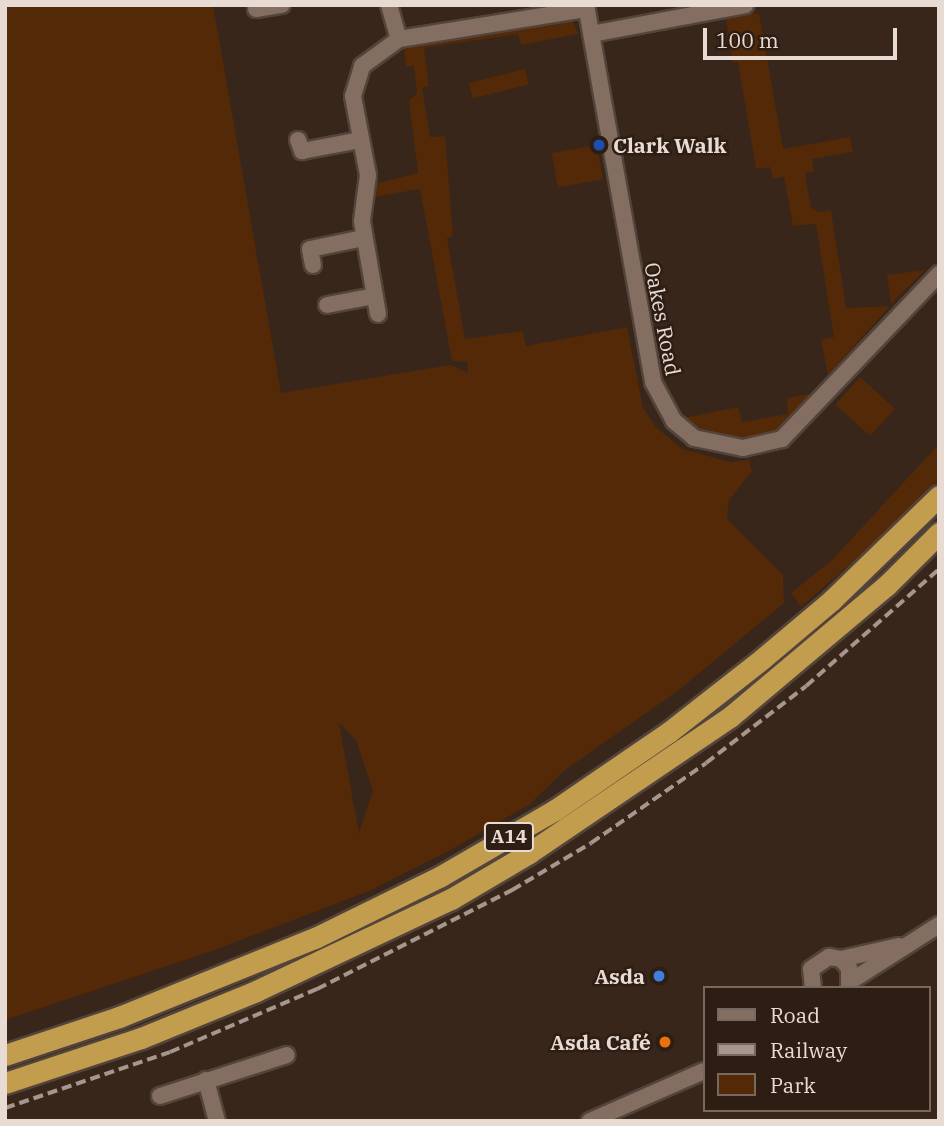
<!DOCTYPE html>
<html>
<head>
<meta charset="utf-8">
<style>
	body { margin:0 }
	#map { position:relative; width:944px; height:1126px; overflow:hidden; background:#38261b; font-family:"IBM Plex Serif",serif }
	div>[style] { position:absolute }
	.green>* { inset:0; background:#532907; transform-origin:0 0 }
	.roads { filter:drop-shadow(2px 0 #53443b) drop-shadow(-2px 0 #53443b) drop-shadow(0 2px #53443b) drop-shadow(0 -2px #53443b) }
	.minor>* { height:16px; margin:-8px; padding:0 8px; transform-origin:8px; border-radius:8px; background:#836e61 }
	.highway>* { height:21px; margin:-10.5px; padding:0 10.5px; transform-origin:10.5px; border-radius:10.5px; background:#c29d4d }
	.rail>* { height:3.5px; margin-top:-1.75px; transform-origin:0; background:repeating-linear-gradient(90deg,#a5968e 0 10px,transparent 0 15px) }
	.dots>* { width:19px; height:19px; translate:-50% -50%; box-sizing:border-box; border:4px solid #2e1d12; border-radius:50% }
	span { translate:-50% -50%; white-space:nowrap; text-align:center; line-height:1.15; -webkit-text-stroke:5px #2e1d12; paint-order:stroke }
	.shield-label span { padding:2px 5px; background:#2e1d12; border:2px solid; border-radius:5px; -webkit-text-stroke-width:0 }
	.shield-label { font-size:19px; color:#e7dbd4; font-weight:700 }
	.poi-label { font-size:21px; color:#e7dbd4; font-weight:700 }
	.left { translate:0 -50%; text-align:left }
	.right { translate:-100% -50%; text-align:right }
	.street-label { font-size:21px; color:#e7dbd4 }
	.frame { position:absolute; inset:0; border:7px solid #e7dbd4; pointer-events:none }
	.legend { position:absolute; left:703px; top:986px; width:228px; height:126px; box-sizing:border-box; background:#2e1d12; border:2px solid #786960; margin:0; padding:9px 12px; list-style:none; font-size:21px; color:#e7dbd4 }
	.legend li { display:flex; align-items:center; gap:14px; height:35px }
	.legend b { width:35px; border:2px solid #786960 }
	.scale { position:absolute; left:703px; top:28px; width:194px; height:32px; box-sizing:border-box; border:4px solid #e7dbd4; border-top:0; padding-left:9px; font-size:21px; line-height:24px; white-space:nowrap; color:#e7dbd4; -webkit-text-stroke:5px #2e1d12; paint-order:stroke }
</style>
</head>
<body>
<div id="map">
	<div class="green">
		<div style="clip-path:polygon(evenodd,5px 5px,213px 5px,281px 393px,451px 365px,468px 373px,467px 362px,452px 361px,420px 189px,375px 197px,375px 184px,418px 173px,409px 101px,417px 93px,414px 66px,406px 66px,403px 42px,571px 18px,578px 34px,521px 45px,518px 34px,424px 48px,429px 86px,422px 88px,430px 137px,445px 136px,453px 236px,447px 238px,465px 339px,523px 331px,526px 346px,627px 327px,643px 408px,656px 427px,682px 449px,730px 462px,749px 460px,752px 471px,729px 500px,727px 519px,783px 575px,784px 603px,679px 690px,565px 770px,530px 804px,447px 852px,369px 891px,212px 951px,5px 1020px,5px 5px,339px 723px,356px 740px,373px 791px,359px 833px,339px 723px)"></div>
		<div style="clip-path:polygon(759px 13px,783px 149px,850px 137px,853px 152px,812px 159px,814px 171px,805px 173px,811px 208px,818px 212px,831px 210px,846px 308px,890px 306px,828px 375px,821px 340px,834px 337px,816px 224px,793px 226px,784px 177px,773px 179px,770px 167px,756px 169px,738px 62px,733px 62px,726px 19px)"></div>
		<div style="left:525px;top:69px;width:16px;height:58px;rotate:76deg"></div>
		<div style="left:597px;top:145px;width:35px;height:46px;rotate:80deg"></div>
		<div style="clip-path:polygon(925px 270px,891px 304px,887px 275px)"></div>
		<div style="left:860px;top:377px;width:47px;height:37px;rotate:42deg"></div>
		<div style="clip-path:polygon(810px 394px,777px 431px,749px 441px,703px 433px,684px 418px,738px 407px,742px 422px,788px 414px,787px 398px)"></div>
		<div style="clip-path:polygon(939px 444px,939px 480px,896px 524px,801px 607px,791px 593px,831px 561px)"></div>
	</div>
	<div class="roads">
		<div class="minor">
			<div style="left:389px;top:5px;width:35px;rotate:74deg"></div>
			<div style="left:586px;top:5px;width:383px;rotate:79.9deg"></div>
			<div style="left:653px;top:382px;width:44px;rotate:61.7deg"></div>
			<div style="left:674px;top:421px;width:26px;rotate:40deg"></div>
			<div style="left:694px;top:438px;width:50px;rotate:11.5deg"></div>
			<div style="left:743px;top:448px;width:40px;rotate:-13deg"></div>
			<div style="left:782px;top:439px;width:228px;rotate:-46.4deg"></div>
			<div style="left:256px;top:9px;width:26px;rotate:-9deg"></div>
			<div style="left:592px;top:34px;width:156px;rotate:-10.7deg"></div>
			<div style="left:298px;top:140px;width:12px;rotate:70deg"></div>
			<div style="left:302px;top:151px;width:60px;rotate:-10.6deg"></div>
			<div style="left:313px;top:265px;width:16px;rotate:-101deg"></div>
			<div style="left:310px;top:249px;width:54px;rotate:-11.7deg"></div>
			<div style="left:327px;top:305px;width:48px;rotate:-10.8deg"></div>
			<div style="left:378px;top:314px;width:94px;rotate:-99.8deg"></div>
			<div style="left:362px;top:221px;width:46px;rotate:-82.6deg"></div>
			<div style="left:368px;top:175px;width:80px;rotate:-100.8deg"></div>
			<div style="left:353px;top:96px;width:31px;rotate:-73deg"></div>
			<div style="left:362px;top:66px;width:46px;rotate:-36.1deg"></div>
			<div style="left:399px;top:39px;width:190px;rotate:-9.1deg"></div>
			<div style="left:841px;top:959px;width:59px;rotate:-12.6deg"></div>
			<div style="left:851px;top:981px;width:104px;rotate:-32.5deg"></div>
			<div style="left:813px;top:988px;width:19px;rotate:-96deg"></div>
			<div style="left:811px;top:969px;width:22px;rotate:-34deg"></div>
			<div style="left:829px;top:957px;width:12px;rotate:9deg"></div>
			<div style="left:841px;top:959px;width:12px;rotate:48deg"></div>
			<div style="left:849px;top:968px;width:20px;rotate:90deg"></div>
			<div style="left:206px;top:1080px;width:42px;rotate:75deg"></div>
			<div style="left:160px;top:1096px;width:133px;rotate:-17.9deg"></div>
			<div style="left:590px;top:1121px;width:124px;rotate:-23.7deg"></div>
		</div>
		<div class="highway">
			<div style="left:5px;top:1055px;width:120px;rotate:-18.4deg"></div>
			<div style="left:119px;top:1017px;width:211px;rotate:-22deg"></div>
			<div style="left:315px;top:938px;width:140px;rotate:-26.2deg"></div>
			<div style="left:441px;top:876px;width:132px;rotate:-30.1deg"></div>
			<div style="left:555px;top:810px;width:138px;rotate:-34.4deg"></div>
			<div style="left:669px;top:732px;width:118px;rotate:-38.1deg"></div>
			<div style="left:762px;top:659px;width:92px;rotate:-40.1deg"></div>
			<div style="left:832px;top:600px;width:149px;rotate:-44.2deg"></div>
			<div style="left:5px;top:1083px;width:143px;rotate:-18.3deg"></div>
			<div style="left:141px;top:1038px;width:124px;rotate:-22.2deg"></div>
			<div style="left:256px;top:991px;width:216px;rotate:-25.3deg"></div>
			<div style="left:451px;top:899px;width:91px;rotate:-30.5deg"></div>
			<div style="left:529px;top:853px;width:243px;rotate:-34.1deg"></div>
			<div style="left:730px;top:717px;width:205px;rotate:-40.1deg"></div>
			<div style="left:887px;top:585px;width:74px;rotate:-45deg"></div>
		</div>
	</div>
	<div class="rail">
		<div style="left:5px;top:1108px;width:174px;rotate:-18.7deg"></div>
		<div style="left:170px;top:1052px;width:160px;rotate:-23.2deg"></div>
		<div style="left:317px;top:989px;width:219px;rotate:-26.9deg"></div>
		<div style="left:512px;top:890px;width:92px;rotate:-30.7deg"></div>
		<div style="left:591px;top:843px;width:140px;rotate:-34.8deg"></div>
		<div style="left:706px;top:763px;width:126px;rotate:-37.6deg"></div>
		<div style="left:806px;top:686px;width:177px;rotate:-41.3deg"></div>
	</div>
	<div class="dots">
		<div style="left:599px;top:145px;background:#1a4fb4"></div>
		<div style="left:659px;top:976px;background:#3f7fe0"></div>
		<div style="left:665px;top:1042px;background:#e8710a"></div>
	</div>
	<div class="shield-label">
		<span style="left:509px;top:837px">A14</span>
	</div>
	<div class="poi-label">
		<span class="left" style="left:613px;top:145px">Clark Walk</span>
		<span class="right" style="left:645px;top:976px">Asda</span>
		<span class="right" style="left:651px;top:1042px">Asda Café</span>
	</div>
	<div class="street-label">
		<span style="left:663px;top:319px;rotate:79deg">Oakes Road</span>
	</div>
	<div class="frame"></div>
	<ul class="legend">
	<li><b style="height:9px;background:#836e61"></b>Road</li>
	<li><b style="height:9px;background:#a5968e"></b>Railway</li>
	<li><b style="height:19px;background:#532907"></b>Park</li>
	</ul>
	<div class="scale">100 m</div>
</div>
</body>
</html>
